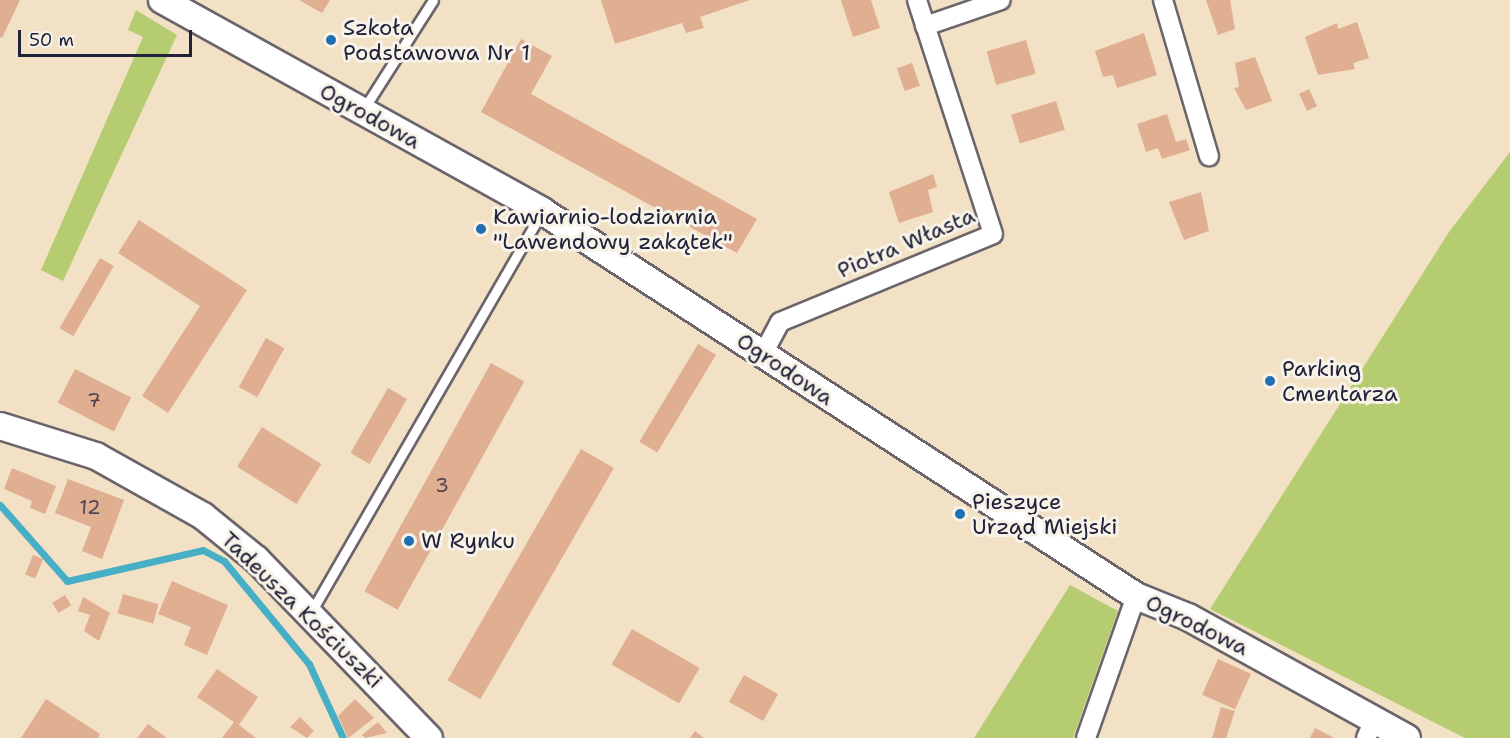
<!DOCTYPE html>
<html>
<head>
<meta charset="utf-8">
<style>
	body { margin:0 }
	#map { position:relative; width:1510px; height:738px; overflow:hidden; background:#f2e1c5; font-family:"Shantell Sans",sans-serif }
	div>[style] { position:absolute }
	.green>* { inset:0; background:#b5cc71 }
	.stream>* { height:7px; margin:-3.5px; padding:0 3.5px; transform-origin:3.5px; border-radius:3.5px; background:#46aec5 }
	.building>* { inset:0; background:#e0af92; transform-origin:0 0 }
	.roads { filter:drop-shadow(2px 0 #6b656b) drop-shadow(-2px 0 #6b656b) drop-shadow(0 2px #6b656b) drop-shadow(0 -2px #6b656b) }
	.lane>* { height:9px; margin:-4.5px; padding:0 4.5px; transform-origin:4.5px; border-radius:4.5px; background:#fff }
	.street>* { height:18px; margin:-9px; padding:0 9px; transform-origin:9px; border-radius:9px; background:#fff }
	.secondary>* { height:26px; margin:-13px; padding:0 13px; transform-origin:13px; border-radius:13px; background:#fff }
	.dots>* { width:16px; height:16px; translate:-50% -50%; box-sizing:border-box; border:3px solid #f7f3e8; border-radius:50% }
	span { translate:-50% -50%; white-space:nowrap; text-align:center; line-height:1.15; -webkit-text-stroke:6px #f7f3e8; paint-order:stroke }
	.number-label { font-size:20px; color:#524551 }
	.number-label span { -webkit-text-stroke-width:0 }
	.poi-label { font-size:22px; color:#22223b }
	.left { translate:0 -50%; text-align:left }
	.street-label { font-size:22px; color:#22223b }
	.scale { position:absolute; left:18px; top:30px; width:174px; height:27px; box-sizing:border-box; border:3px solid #22223b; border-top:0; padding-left:8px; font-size:18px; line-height:21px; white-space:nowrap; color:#22223b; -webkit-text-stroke:4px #f7f3e8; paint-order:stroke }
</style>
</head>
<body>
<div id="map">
	<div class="green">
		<div style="clip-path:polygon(136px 10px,177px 35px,63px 281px,41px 270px,143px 37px,128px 30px)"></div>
		<div style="clip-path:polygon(1510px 152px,1510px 738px,1465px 738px,1210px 609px,1449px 232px)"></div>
		<div style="clip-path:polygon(1070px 585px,1118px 611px,1073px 738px,974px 738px)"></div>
	</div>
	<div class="stream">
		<div style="left:0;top:505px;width:101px;rotate:48.6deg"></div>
		<div style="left:67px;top:581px;width:139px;rotate:-12.8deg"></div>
		<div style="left:203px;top:550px;width:24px;rotate:28deg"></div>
		<div style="left:224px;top:561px;width:134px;rotate:50.5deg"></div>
		<div style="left:309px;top:664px;width:81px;rotate:65.3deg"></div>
	</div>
	<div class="building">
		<div style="clip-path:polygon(0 0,20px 0,2px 38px,0 37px)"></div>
		<div style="clip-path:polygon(299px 0,330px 0,322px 13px)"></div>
		<div style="clip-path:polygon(601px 0,750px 0,700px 17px,704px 28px,686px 33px,682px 23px,615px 44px)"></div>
		<div style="clip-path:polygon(841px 0,871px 0,880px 28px,853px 37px)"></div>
		<div style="clip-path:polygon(1206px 0,1230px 0,1235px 29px,1218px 35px)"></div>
		<div style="clip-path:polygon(1357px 22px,1369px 58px,1353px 63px,1355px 69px,1318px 75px,1305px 37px,1337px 23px,1338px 29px)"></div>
		<div style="clip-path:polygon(1144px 33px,1157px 75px,1117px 88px,1113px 75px,1103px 77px,1095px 51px)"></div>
		<div style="clip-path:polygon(521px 39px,552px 56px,531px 94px,757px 219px,737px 253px,481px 112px)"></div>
		<div style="left:1026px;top:40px;width:35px;height:41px;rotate:74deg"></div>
		<div style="clip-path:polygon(1255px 57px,1272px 101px,1246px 110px,1234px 88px,1239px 87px,1235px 63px)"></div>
		<div style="left:912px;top:63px;width:24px;height:16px;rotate:71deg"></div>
		<div style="left:1309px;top:89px;width:19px;height:11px;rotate:65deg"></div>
		<div style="left:1056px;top:101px;width:30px;height:47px;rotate:73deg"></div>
		<div style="clip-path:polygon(1167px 114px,1176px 142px,1186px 139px,1190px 150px,1162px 159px,1158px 148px,1146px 152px,1137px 124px)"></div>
		<div style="clip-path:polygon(933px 174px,937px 187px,928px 190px,933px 212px,899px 223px,889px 192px)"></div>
		<div style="clip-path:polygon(1201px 192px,1209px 231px,1184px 240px,1169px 202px)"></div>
		<div style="clip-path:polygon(139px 220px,247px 290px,168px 413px,142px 396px,200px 306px,118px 253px)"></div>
		<div style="left:100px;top:258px;width:16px;height:81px;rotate:30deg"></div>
		<div style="left:266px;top:338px;width:21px;height:56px;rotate:29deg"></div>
		<div style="left:698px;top:344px;width:21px;height:114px;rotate:31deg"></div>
		<div style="left:491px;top:363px;width:38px;height:261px;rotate:29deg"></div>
		<div style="left:75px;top:369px;width:63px;height:38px;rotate:27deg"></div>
		<div style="left:388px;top:388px;width:22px;height:75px;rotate:30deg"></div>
		<div style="left:262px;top:427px;width:70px;height:47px;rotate:32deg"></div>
		<div style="left:581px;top:449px;width:38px;height:267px;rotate:30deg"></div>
		<div style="clip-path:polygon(12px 468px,56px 486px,45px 514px,30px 508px,32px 501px,4px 489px)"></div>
		<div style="clip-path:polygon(68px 479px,124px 500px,102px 559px,82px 551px,91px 527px,55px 513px)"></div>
		<div style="left:33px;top:555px;width:11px;height:21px;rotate:22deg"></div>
		<div style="clip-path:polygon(172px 581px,228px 605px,207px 655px,184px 645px,191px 627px,158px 614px)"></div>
		<div style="left:123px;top:594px;width:37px;height:20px;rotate:16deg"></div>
		<div style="left:65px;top:595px;width:12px;height:15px;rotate:59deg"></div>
		<div style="clip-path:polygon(83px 597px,110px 613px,99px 641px,84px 631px,90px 615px,78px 611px)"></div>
		<div style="left:632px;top:629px;width:78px;height:41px;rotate:30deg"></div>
		<div style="left:1218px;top:659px;width:36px;height:39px;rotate:24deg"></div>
		<div style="clip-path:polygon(217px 669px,258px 697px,239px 725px,256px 738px,222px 738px,234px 722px,197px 697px)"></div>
		<div style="left:744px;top:675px;width:39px;height:31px;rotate:29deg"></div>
		<div style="clip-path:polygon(46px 699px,100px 734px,98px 738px,21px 738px)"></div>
		<div style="clip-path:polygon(355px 699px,374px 718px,348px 738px,338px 716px)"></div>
		<div style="clip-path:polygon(1221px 707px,1235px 711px,1226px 738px,1212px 738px)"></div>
		<div style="clip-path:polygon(300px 717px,314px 731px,307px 738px,290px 727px)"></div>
		<div style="clip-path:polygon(378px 722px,387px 733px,365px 738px,362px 735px)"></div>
		<div style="clip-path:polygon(148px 724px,167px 738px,137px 738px)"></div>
		<div style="clip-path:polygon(1315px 728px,1334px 738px,1310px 738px)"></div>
		<div style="clip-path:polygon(695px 731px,704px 738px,690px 738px)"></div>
	</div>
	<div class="roads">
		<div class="lane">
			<div style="left:363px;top:110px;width:130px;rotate:-57.5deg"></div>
			<div style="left:311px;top:612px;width:461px;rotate:-60deg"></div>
		</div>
		<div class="street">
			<div style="left:1163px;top:0;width:163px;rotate:73.6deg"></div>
			<div style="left:925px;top:26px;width:80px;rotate:-18.9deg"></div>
			<div style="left:763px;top:354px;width:36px;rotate:-62deg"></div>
			<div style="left:780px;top:322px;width:230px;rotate:-22.4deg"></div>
			<div style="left:993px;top:234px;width:246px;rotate:-108deg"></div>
			<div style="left:1086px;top:738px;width:151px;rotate:-70.6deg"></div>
			<div style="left:1366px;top:738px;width:21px;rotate:-65deg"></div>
		</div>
		<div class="secondary">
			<div style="left:162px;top:0;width:435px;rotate:29deg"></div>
			<div style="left:542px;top:211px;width:708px;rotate:32.95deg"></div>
			<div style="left:1136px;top:596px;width:56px;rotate:22deg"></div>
			<div style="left:1188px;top:617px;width:250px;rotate:28.9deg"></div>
			<div style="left:0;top:426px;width:101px;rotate:17.4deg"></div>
			<div style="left:96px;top:456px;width:123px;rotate:29.3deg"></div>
			<div style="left:203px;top:516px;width:68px;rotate:39.1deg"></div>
			<div style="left:256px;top:559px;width:249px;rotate:46deg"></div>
		</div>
	</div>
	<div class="dots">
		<div style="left:331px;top:40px;background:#1f6fb2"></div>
		<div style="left:481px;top:229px;background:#1f6fb2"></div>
		<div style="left:1270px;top:381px;background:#1f6fb2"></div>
		<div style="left:960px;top:514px;background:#1f6fb2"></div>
		<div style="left:409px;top:541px;background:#1f6fb2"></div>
	</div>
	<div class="number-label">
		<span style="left:94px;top:400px">7</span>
		<span style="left:442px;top:485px">3</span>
		<span style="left:90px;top:507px">12</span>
	</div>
	<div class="poi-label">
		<span class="left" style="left:343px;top:40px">Szkoła<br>Podstawowa Nr 1</span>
		<span class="left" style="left:493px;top:229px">Kawiarnio-lodziarnia<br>"Lawendowy zakątek"</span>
		<span class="left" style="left:1282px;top:381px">Parking<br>Cmentarza</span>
		<span class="left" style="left:972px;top:514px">Pieszyce<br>Urząd Miejski</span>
		<span class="left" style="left:421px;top:541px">W Rynku</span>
	</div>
	<div class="street-label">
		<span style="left:370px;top:116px;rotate:29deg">Ogrodowa</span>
		<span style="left:906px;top:243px;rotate:-23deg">Piotra Własta</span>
		<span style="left:785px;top:369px;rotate:34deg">Ogrodowa</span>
		<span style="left:302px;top:610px;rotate:44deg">Tadeusza Kościuszki</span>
		<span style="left:1197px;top:625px;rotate:26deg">Ogrodowa</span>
	</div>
	<div class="scale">50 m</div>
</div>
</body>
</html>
